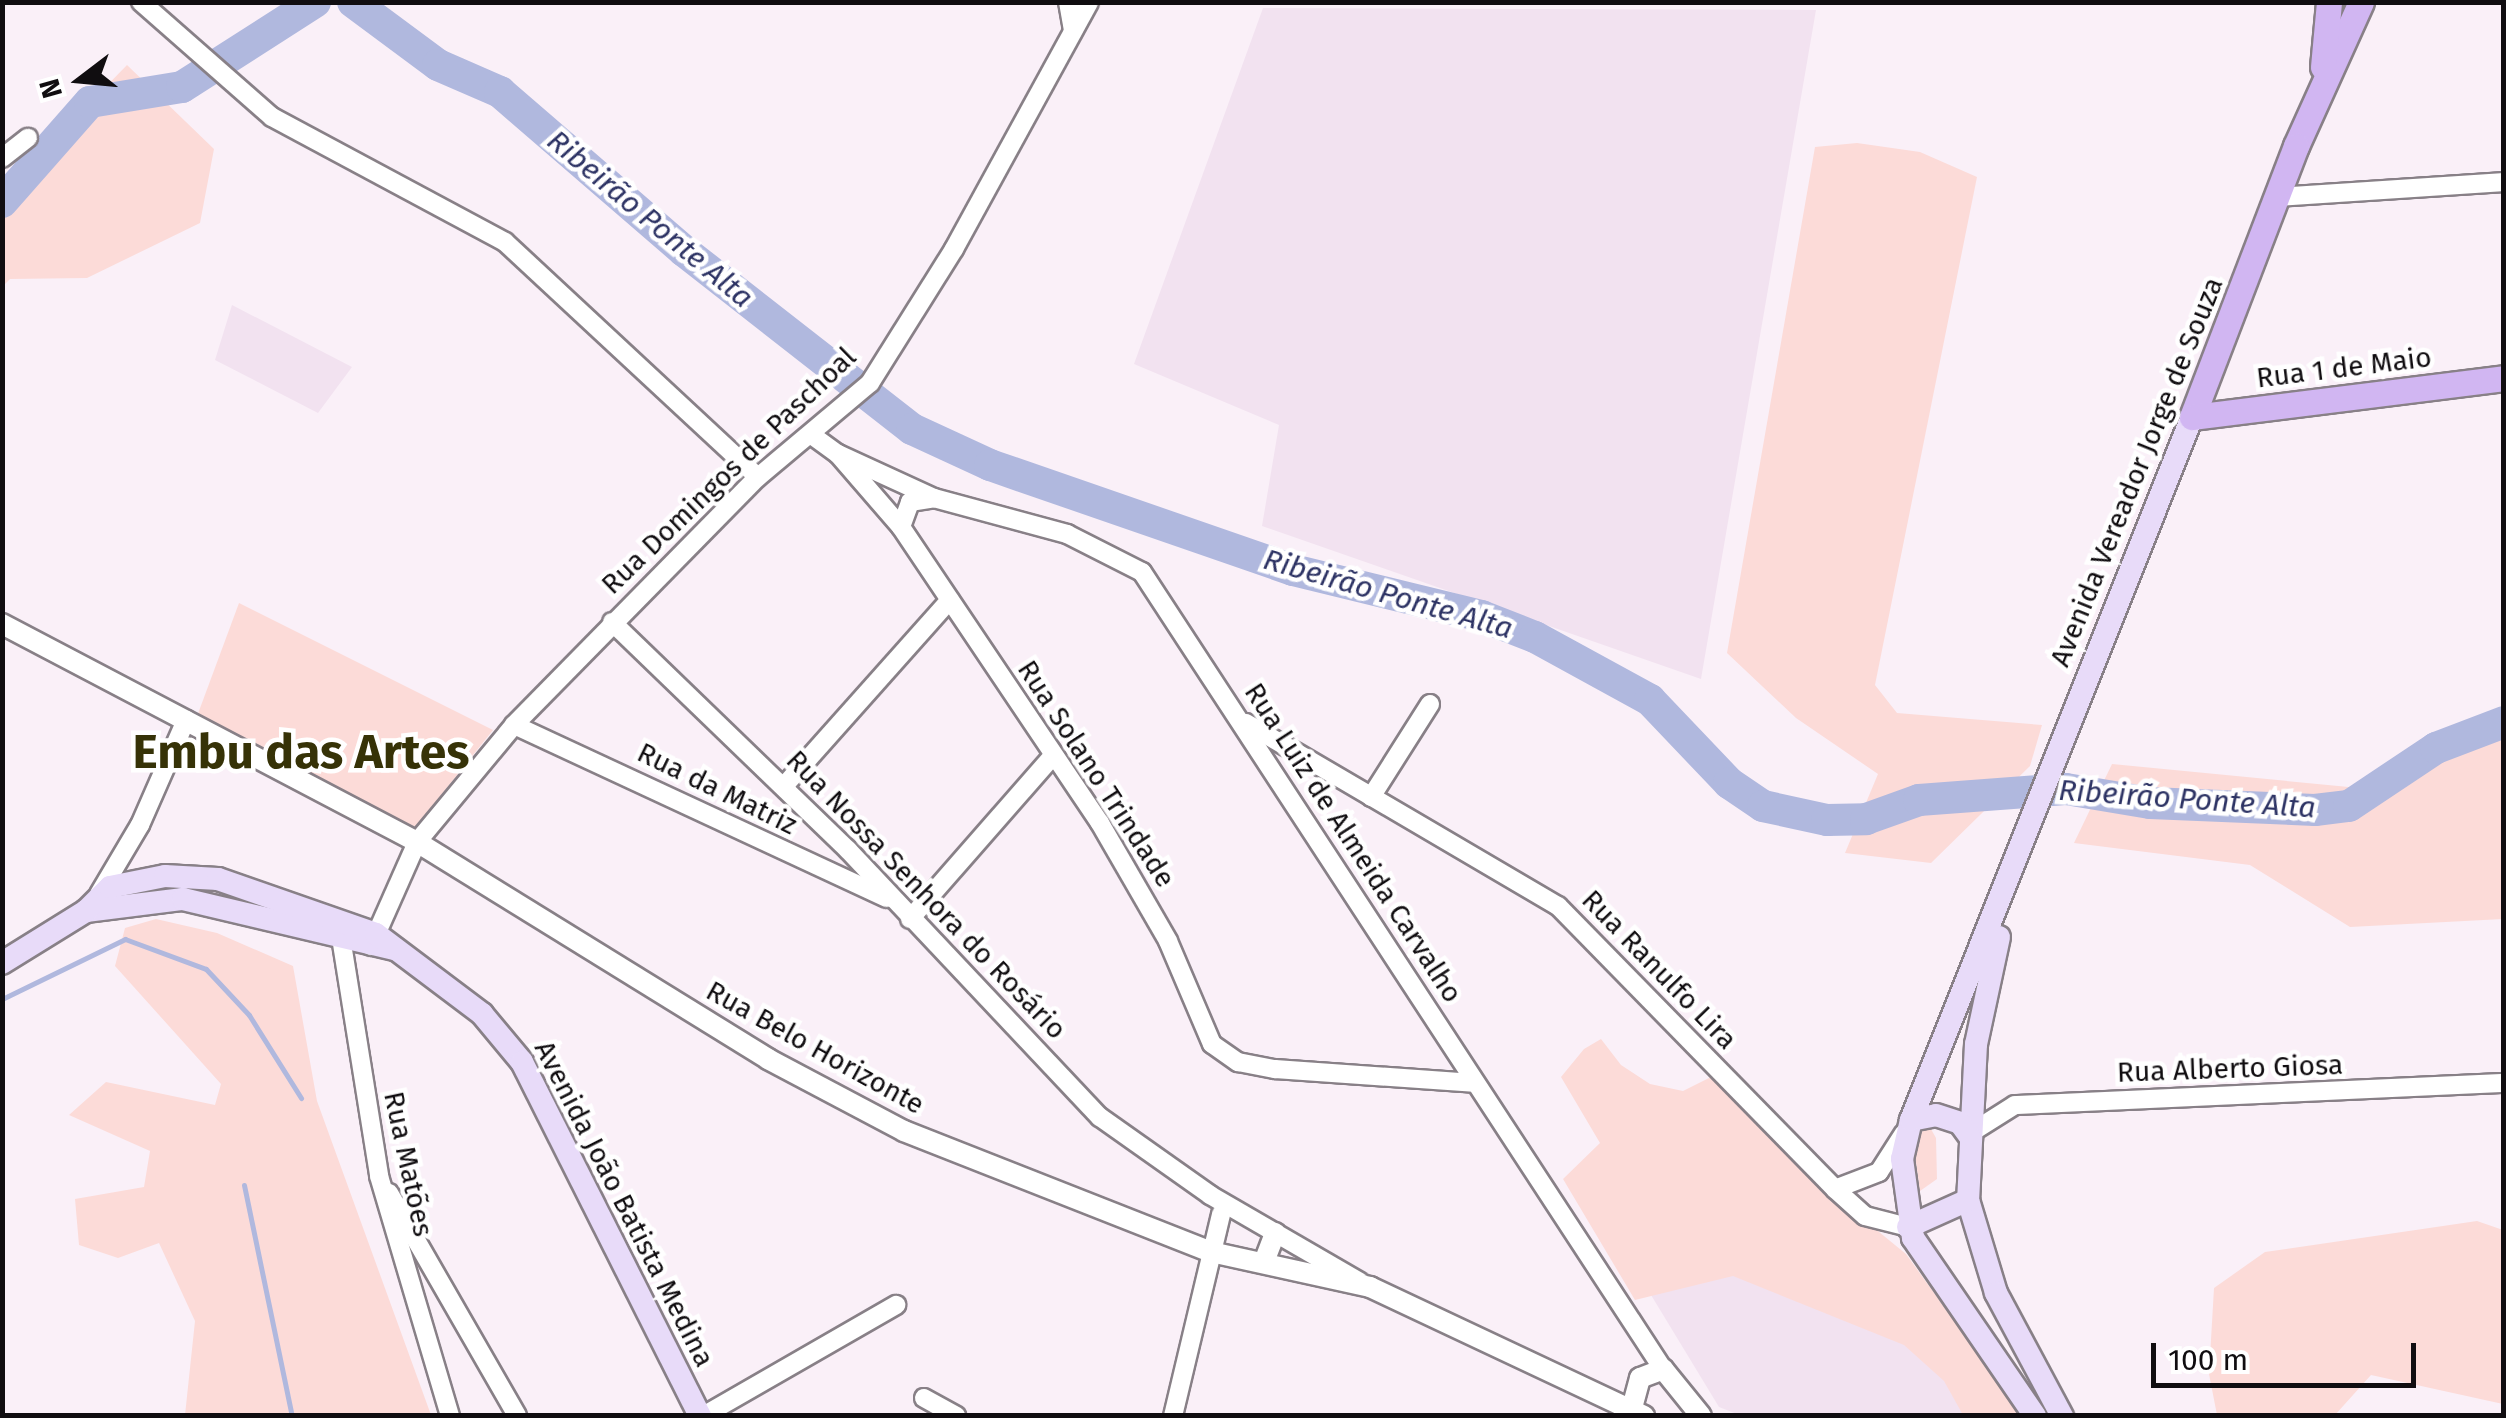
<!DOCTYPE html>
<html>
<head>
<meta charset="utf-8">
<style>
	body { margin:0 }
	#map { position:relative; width:2506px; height:1418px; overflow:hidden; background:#faf0f8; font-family:"Fira Sans",sans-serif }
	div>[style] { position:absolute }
	.built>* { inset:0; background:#f2e2f0 }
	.green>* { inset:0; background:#fcdbd8 }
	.stream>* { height:5px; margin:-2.5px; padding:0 2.5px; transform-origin:2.5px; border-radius:2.5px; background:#b0b8de }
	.river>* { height:32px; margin:-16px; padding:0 16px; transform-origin:16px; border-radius:16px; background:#b0b8de }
	.roads { filter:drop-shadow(2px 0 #888087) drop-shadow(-2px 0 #888087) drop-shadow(0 2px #888087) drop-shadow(0 -2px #888087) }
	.minor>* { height:18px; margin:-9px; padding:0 9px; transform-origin:9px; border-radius:9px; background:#fff }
	.tertiary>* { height:20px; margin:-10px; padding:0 10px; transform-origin:10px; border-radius:10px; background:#fff }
	.secondary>* { height:22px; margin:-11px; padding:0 11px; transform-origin:11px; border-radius:11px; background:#e8dbf9 }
	.primary>* { height:25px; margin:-12.5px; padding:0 12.5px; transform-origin:12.5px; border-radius:12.5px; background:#d1b6f2 }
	span { translate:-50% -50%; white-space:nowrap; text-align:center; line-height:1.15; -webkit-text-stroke:9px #fff; paint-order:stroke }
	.street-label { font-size:28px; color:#100d10 }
	.water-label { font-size:30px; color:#2d3364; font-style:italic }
	.town-label { font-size:48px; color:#363207; font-weight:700 }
	.frame { position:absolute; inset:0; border:5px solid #100d10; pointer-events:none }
	.north { position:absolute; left:30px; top:30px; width:100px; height:100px; -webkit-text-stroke:8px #fff; paint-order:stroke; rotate:254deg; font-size:28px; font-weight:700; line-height:40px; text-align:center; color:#100d10 }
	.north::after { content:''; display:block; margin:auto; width:35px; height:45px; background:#100d10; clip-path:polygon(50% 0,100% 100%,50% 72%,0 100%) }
	.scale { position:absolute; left:2151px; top:1343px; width:265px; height:45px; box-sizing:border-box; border:5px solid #100d10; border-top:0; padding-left:12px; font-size:30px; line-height:35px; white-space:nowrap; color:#100d10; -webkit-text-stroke:8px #fff; paint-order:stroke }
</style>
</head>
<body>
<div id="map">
	<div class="built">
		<div style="clip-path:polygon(1263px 8px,1816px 10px,1701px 679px,1262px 526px,1279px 425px,1134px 364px)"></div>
		<div style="clip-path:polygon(232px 305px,352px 367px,318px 413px,215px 360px)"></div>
		<div style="clip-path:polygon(1617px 1239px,1827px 1287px,1930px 1340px,1988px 1415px,1742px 1416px,1719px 1407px)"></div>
	</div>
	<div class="green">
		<div style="clip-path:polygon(127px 65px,214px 149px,200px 223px,87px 278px,10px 279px,3px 286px,3px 192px)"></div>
		<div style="clip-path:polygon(1857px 143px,1920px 152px,1977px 177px,1875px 685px,1897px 713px,2042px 725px,2030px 766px,1931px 863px,1845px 853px,1878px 774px,1796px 718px,1727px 653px,1815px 147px)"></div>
		<div style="clip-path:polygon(239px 603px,493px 730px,414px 829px,196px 719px)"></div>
		<div style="clip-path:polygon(2503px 736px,2503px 919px,2350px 927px,2250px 865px,2074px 843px,2112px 764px,2359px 788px)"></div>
		<div style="clip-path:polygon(156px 919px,217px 933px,293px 966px,317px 1101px,431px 1415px,185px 1415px,195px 1321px,159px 1243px,118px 1258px,79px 1245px,75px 1199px,144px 1187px,150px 1151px,69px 1115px,106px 1082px,215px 1105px,221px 1084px,115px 966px,125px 928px)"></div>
		<div style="clip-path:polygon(1601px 1039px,1621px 1065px,1650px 1084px,1683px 1091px,1715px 1075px,1813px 1178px,1906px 1254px,2022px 1415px,1963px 1415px,1944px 1381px,1904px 1345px,1733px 1276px,1635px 1300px,1563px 1179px,1600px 1143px,1561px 1077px,1584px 1049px)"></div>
		<div style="clip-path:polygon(1927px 1122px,1936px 1138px,1937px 1179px,1920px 1191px,1914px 1148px)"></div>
		<div style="clip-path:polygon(2477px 1221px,2503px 1230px,2503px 1404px,2371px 1375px,2335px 1415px,2217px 1415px,2209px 1374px,2214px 1288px,2265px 1252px)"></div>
	</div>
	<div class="stream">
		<div style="left:2px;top:999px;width:137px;rotate:-26deg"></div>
		<div style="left:125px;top:939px;width:86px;rotate:20.3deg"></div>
		<div style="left:206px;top:969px;width:63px;rotate:46.9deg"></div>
		<div style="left:249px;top:1015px;width:98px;rotate:57.9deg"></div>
		<div style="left:244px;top:1185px;width:236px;rotate:78.3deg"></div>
	</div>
	<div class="river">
		<div style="left:353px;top:2px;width:106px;rotate:36.5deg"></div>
		<div style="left:438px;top:65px;width:68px;rotate:23.5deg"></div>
		<div style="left:500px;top:92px;width:243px;rotate:40.8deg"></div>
		<div style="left:684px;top:251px;width:289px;rotate:38deg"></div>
		<div style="left:912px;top:429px;width:86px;rotate:24.8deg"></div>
		<div style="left:990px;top:465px;width:321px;rotate:19.1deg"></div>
		<div style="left:1293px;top:570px;width:194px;rotate:13.7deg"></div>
		<div style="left:1481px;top:616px;width:58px;rotate:21.3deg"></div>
		<div style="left:1535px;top:637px;width:131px;rotate:28.7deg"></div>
		<div style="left:1650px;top:700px;width:115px;rotate:46.4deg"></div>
		<div style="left:1729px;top:783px;width:41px;rotate:34.1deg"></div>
		<div style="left:1763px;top:806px;width:66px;rotate:12.3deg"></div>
		<div style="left:1827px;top:820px;width:39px;rotate:-1deg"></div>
		<div style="left:1866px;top:819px;width:56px;rotate:-19.7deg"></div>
		<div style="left:1919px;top:800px;width:147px;rotate:-4.3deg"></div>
		<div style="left:2066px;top:789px;width:85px;rotate:9.5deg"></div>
		<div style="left:2150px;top:803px;width:165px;rotate:2.4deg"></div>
		<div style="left:2315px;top:810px;width:34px;rotate:-7deg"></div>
		<div style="left:2349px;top:806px;width:105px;rotate:-33.7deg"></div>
		<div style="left:2436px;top:748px;width:73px;rotate:-20.9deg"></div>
		<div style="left:2px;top:202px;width:133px;rotate:-48.7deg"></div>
		<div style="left:90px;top:102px;width:93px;rotate:-9.3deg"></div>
		<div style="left:182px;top:87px;width:158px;rotate:-32.6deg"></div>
	</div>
	<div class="roads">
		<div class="minor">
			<div style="left:141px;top:2px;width:174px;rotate:41.3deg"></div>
			<div style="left:272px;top:117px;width:264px;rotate:28.2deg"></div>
			<div style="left:505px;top:242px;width:345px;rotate:42.9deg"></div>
			<div style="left:1068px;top:2px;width:29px;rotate:80deg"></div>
			<div style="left:2px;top:158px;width:33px;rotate:-38deg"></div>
			<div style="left:2278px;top:197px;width:226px;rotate:-3.8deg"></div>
			<div style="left:813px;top:436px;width:31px;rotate:36deg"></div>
			<div style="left:838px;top:454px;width:96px;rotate:49.2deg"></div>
			<div style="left:901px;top:527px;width:357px;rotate:56.1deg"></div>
			<div style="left:1100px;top:823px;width:136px;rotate:60deg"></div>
			<div style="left:1168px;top:941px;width:112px;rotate:66.9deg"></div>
			<div style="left:1212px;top:1044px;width:32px;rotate:35deg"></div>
			<div style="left:1238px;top:1062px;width:38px;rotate:11deg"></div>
			<div style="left:1275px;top:1069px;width:199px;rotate:4deg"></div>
			<div style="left:838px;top:454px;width:106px;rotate:24.6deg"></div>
			<div style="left:934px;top:498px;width:138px;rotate:15.1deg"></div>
			<div style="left:1067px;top:534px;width:84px;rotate:26.9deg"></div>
			<div style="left:1142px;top:572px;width:952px;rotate:56.83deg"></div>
			<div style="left:901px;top:527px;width:27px;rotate:-70deg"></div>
			<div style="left:910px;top:502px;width:24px;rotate:-9deg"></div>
			<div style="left:612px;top:622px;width:328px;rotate:44deg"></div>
			<div style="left:848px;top:850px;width:367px;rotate:46.7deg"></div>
			<div style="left:1100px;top:1117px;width:135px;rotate:35.3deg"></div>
			<div style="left:1210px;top:1195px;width:173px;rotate:30.1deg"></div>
			<div style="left:1246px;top:723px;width:362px;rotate:30.4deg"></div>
			<div style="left:1558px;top:906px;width:396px;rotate:45.6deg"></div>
			<div style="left:1835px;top:1189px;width:40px;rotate:42deg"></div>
			<div style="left:1865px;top:1216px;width:44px;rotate:14.3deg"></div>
			<div style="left:514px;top:725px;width:411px;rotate:24.9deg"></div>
			<div style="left:784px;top:786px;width:249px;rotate:-48.3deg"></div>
			<div style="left:1371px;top:797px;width:110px;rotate:-57.6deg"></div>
			<div style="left:99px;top:894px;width:80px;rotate:-59.3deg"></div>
			<div style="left:140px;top:825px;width:115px;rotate:-66.3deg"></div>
			<div style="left:910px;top:919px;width:214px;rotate:-48.8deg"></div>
			<div style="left:339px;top:925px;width:254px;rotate:80.9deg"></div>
			<div style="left:379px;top:1176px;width:250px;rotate:73.5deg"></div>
			<div style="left:371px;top:946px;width:114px;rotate:-66.1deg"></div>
			<div style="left:417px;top:842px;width:152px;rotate:-50.3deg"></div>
			<div style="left:514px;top:725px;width:348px;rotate:-45.5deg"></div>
			<div style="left:758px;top:477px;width:146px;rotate:-40deg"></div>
			<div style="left:870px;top:383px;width:158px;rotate:-57.9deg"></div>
			<div style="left:954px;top:249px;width:281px;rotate:-61.3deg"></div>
			<div style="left:1969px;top:1134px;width:54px;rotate:-32.2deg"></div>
			<div style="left:2015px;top:1105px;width:489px;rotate:-2.6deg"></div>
			<div style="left:1835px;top:1189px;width:47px;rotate:-21.1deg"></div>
			<div style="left:1879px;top:1172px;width:46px;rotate:-57.3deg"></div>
			<div style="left:389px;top:1193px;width:257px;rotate:60.1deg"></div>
			<div style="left:924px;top:1398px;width:37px;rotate:29deg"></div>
			<div style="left:703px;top:1416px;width:223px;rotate:-29.9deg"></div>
			<div style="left:1173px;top:1416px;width:208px;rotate:-76.6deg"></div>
		</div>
		<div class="tertiary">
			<div style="left:2px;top:624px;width:469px;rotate:27.7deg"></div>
			<div style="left:417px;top:842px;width:413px;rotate:31.7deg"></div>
			<div style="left:768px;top:1059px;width:154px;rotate:27.9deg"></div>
			<div style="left:904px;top:1131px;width:330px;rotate:21.5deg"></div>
			<div style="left:1211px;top:1252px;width:163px;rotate:12.4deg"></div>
			<div style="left:1370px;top:1287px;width:303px;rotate:25.2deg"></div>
			<div style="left:1264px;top:1262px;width:31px;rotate:-69deg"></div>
			<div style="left:1632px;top:1408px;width:31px;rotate:-75deg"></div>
			<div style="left:1640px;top:1378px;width:25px;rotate:-21deg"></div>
			<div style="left:1663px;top:1369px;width:60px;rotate:51deg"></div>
		</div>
		<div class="secondary">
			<div style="left:86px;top:911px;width:98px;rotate:-7.1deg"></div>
			<div style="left:183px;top:899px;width:217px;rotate:13.3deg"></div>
			<div style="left:1999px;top:937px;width:109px;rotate:102.1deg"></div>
			<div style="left:1976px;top:1044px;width:156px;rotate:92.9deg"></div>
			<div style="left:1968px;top:1200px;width:97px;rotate:73.2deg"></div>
			<div style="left:1996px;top:1293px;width:140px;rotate:61.8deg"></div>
			<div style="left:2px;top:963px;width:99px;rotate:-31.8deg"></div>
			<div style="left:86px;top:911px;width:34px;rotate:-45deg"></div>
			<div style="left:110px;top:887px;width:56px;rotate:-11.3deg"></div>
			<div style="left:165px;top:876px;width:53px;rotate:3.2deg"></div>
			<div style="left:218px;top:879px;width:167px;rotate:19.2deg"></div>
			<div style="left:376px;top:934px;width:133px;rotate:37deg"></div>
			<div style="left:482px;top:1014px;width:62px;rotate:50.2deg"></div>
			<div style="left:522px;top:1062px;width:396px;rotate:63.3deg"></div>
			<div style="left:1911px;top:1120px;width:25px;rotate:-11deg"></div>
			<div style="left:1936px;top:1115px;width:25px;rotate:18deg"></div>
			<div style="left:1960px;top:1123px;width:14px;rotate:54deg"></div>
			<div style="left:1908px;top:1227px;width:66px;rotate:-24.2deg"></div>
			<div style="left:2035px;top:1416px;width:216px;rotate:-124.4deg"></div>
			<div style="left:1913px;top:1238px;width:80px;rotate:-97.9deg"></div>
			<div style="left:1902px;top:1159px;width:40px;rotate:-77deg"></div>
			<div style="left:1911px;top:1120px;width:757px;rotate:-68.21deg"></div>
		</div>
		<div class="primary">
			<div style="left:2361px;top:2px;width:158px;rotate:114.3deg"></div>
			<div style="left:2296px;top:146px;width:290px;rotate:111deg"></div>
			<div style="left:2192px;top:417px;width:314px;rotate:-7.1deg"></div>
			<div style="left:2323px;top:67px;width:65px;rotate:-84.7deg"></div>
		</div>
	</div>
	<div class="street-label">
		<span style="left:2344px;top:368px;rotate:-7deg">Rua 1 de Maio</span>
		<span style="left:729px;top:471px;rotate:-44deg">Rua Domingos de Paschoal</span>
		<span style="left:2137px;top:472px;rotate:-68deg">Avenida Vereador Jorge de Souza</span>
		<span style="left:1096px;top:774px;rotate:57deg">Rua Solano Trindade</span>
		<span style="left:717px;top:789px;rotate:26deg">Rua da Matriz</span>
		<span style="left:1353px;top:843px;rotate:57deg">Rua Luiz de Almeida Carvalho</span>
		<span style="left:926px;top:895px;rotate:46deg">Rua Nossa Senhora do Rosário</span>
		<span style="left:1659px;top:970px;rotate:46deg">Rua Ranulfo Lira</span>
		<span style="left:815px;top:1048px;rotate:29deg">Rua Belo Horizonte</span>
		<span style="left:2230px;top:1069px;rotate:-2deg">Rua Alberto Giosa</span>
		<span style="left:408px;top:1164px;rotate:78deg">Rua Matões</span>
		<span style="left:624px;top:1204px;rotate:63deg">Avenida João Batista Medina</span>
	</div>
	<div class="water-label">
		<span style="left:650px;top:219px;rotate:40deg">Ribeirão Ponte Alta</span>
		<span style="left:1388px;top:594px;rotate:16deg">Ribeirão Ponte Alta</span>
		<span style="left:2187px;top:799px;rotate:4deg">Ribeirão Ponte Alta</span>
	</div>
	<div class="town-label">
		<span style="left:301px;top:753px">Embu das Artes</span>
	</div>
	<div class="frame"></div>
	<div class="north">N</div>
	<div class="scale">100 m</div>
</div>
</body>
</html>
